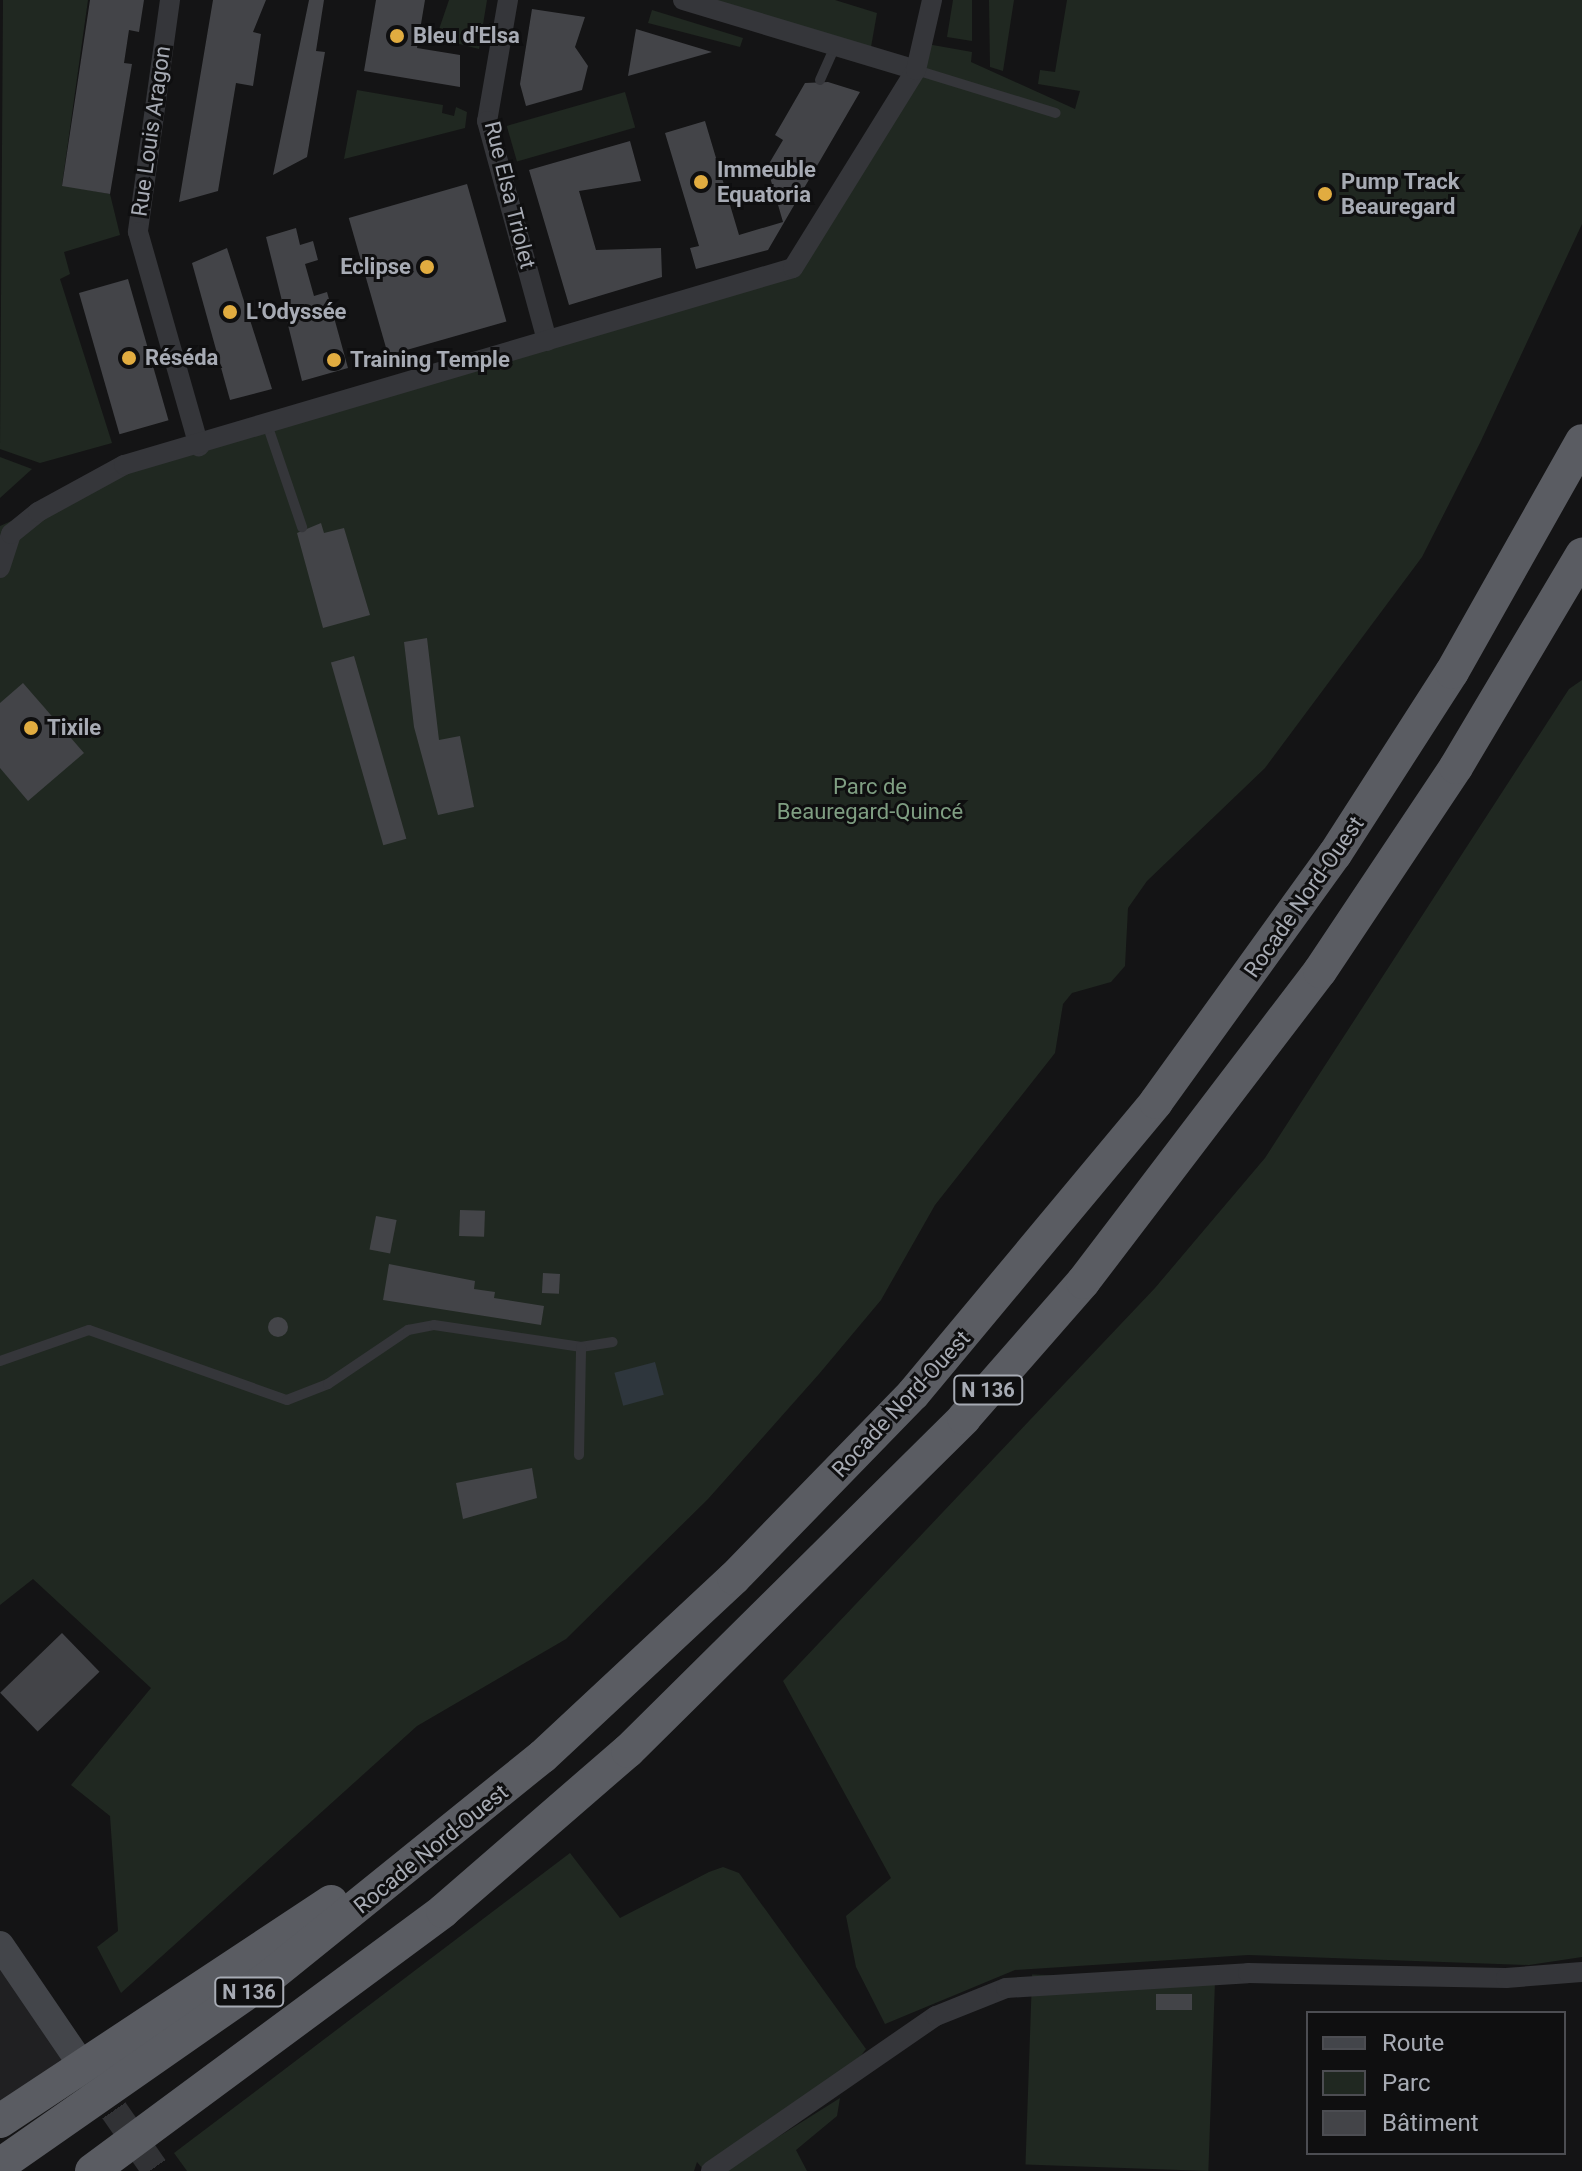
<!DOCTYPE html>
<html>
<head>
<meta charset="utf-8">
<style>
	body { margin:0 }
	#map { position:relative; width:1582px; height:2171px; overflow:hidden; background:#141415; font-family:Roboto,sans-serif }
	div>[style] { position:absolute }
	.built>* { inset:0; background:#202022 }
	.green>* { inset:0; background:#202821; transform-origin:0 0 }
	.water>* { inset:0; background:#2e363d; transform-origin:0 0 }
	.building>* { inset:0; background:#434448; transform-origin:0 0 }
	.round { border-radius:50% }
	.secondary-tunnel>* { height:28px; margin-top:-14px; transform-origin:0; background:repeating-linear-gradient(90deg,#313235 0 28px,transparent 0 42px) }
	.service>* { height:10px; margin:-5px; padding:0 5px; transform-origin:5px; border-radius:5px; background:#35363a }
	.minor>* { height:20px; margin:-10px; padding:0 10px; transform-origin:10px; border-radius:10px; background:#35363a }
	.secondary>* { height:28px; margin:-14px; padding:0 14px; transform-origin:14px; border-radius:14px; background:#43454a }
	.trunk>* { height:34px; margin:-17px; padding:0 17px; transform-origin:17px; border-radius:17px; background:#5a5c62 }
	.dots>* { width:22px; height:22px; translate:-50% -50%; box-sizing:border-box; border:4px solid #0f0f10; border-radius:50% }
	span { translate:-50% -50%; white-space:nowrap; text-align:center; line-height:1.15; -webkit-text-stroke:6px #0f0f10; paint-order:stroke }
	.shield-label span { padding:2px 6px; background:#0f0f10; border:2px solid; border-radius:6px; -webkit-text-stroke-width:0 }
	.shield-label { font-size:20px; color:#a7abb4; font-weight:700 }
	.poi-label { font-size:22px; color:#a7abb4; font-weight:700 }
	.left { translate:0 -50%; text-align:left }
	.right { translate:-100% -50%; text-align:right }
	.street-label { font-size:22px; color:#a7abb4 }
	.park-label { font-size:22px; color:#7f9e82 }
	.legend { position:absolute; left:1306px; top:2011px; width:260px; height:144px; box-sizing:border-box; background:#0f0f10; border:2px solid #4c4d52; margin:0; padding:10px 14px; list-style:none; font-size:24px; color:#a7abb4 }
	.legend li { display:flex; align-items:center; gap:16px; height:40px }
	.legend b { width:40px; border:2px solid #4c4d52 }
</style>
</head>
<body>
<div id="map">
	<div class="built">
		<div style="clip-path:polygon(0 1965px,67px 2062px,0 2106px)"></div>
	</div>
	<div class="green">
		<div style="clip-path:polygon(3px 0,88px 0,62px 185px,110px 194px,120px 235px,64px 252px,70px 274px,60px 279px,112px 443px,40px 463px,0 449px)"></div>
		<div style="clip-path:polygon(449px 0,487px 0,479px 49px,436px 38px)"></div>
		<div style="clip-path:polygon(715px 0,835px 0,877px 13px,871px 47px)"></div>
		<div style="clip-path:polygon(953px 0,972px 0,972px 41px,947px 37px)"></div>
		<div style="clip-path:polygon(989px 0,1014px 0,1003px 71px,990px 67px)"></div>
		<div style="clip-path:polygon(1067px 0,1582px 0,1582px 224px,1480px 443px,1422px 557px,1265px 768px,1147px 881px,1128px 908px,1125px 966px,1111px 982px,1072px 993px,1063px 1004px,1055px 1053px,935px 1205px,881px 1300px,819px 1374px,708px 1499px,566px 1639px,417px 1726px,121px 1993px,97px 1947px,118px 1931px,110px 1816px,71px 1785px,151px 1688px,33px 1579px,0 1605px,0 526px,193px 441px,787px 269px,927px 44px,972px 52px,971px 62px,1075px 109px,1080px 91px,1038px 84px,1040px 70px,1055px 72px)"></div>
		<div style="clip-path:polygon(652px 10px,743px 38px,740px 47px,648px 23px)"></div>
		<div style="clip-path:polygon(357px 90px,443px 105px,442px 113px,454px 116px,456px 107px,467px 112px,465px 128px,344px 159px)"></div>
		<div style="left:625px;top:92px;width:37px;height:123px;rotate:74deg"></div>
		<div style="clip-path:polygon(0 457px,32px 469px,0 498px)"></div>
		<div style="clip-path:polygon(1582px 680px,1582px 1957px,1529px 1965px,1248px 1955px,1015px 1970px,885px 2024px,856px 1967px,846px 1916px,891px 1878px,783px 1681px,1155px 1288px,1265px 1158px,1569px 689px)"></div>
		<div style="clip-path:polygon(570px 1853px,620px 1918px,709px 1872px,723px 1867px,739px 1873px,866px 2049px,851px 2069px,702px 2168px,697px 2162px,694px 2171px,187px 2171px,174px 2153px)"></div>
		<div style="left:1215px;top:1981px;width:190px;height:183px;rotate:92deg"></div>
		<div style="clip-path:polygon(840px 2098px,837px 2116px,796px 2150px,807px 2171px,724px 2171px)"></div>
	</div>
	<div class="water">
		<div style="left:655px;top:1362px;width:34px;height:42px;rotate:75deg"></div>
	</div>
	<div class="building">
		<div style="clip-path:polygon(90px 0,144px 0,139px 32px,129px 30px,124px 63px,132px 64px,110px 194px,62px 186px)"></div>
		<div style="clip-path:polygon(213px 0,266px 0,253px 32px,261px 34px,253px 86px,236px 83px,218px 191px,179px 202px)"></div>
		<div style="clip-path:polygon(309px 0,324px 0,316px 51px,325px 52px,307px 157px,273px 175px)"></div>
		<div style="clip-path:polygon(376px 0,425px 0,417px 48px,460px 55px,460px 87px,364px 71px)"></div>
		<div style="clip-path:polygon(532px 9px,585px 17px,575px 47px,588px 66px,582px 90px,526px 106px,520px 84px)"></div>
		<div style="clip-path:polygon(636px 29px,712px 52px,628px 76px)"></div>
		<div style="clip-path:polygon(828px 82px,860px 92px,768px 250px,696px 269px,690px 248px,699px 246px,665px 133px,705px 121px,739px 235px,783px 222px,767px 167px,783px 140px,775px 135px,805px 83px)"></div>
		<div style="clip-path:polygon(630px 141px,641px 181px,579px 191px,596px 250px,661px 248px,662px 277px,569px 305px,529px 170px)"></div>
		<div style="left:467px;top:184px;width:143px;height:123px;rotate:74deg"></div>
		<div style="clip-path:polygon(296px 228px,300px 245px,313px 241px,318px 260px,305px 264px,314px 296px,327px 292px,348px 368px,302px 381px,266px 237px)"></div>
		<div style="clip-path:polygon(227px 248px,272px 389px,230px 400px,192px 263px)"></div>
		<div style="left:128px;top:279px;width:147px;height:51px;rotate:74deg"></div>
		<div style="clip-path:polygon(321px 523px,324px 533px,344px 528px,370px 615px,323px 628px,297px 533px)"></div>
		<div style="clip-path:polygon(427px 638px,439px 740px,460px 736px,474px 807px,438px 815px,414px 727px,404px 642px)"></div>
		<div style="left:354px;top:656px;width:190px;height:24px;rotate:74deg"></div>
		<div style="clip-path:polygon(23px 683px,84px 753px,28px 801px,0 768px,0 703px)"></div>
		<div style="left:460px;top:1210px;width:25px;height:26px;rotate:2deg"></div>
		<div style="left:376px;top:1216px;width:21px;height:34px;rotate:11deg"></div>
		<div style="clip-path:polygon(389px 1264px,475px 1281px,474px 1289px,495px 1292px,494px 1298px,544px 1306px,541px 1325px,383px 1300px)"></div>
		<div style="left:543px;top:1273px;width:17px;height:20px;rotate:3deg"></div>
		<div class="round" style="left:268px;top:1317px;width:20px;height:20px"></div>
		<div style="clip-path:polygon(532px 1468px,537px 1498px,463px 1519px,456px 1483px)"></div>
		<div style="left:62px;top:1633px;width:54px;height:86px;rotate:46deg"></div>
		<div style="left:1156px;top:1994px;width:36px;height:16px"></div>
	</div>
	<div class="secondary-tunnel">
		<div style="left:90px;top:2076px;width:116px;rotate:55.2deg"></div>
	</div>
	<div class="service">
		<div style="left:916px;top:70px;width:146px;rotate:17.1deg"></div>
		<div style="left:820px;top:80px;width:37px;rotate:-66deg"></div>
		<div style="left:268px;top:427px;width:106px;rotate:71.2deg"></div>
		<div style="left:0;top:1361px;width:94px;rotate:-19.2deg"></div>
		<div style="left:89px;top:1330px;width:210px;rotate:19.5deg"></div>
		<div style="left:287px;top:1400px;width:44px;rotate:-21.3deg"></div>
		<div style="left:328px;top:1384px;width:97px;rotate:-34deg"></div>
		<div style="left:408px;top:1330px;width:26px;rotate:-11deg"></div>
		<div style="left:434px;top:1325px;width:149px;rotate:8.5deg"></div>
		<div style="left:581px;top:1347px;width:32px;rotate:-9deg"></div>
		<div style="left:579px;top:1455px;width:108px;rotate:-88.9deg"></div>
	</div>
	<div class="minor">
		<div style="left:170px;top:0;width:234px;rotate:97.9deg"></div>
		<div style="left:138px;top:232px;width:223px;rotate:74.1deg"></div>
		<div style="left:508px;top:0;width:123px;rotate:99.8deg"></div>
		<div style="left:487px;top:121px;width:228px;rotate:74.7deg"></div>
		<div style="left:683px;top:0;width:243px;rotate:16.7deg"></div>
		<div style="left:0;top:568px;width:36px;rotate:-72deg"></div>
		<div style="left:11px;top:534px;width:35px;rotate:-39deg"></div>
		<div style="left:38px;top:512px;width:98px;rotate:-28.7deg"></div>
		<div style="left:124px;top:465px;width:697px;rotate:-16.41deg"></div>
		<div style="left:793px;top:268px;width:233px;rotate:-58.2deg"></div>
		<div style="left:916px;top:70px;width:72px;rotate:-77.1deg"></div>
		<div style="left:711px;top:2171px;width:273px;rotate:-34.6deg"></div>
		<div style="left:936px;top:2016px;width:75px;rotate:-21.8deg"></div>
		<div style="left:1006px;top:1988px;width:242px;rotate:-3.5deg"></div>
		<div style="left:1248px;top:1973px;width:258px;rotate:1.1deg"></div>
		<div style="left:1506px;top:1978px;width:76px;rotate:-4.5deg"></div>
	</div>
	<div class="secondary">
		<div style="left:0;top:1945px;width:130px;rotate:55.7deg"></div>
	</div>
	<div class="trunk">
		<div style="left:0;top:2121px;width:397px;rotate:-33.5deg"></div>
		<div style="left:0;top:2165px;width:322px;rotate:-34.9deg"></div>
		<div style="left:264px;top:1981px;width:358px;rotate:-38.9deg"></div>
		<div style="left:543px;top:1756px;width:261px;rotate:-43deg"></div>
		<div style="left:734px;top:1578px;width:257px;rotate:-45.8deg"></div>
		<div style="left:913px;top:1394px;width:380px;rotate:-50.2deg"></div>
		<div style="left:1156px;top:1102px;width:306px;rotate:-54.2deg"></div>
		<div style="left:1335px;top:854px;width:216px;rotate:-57.3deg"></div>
		<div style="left:1452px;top:672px;width:265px;rotate:-60.6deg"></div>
		<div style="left:92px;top:2171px;width:437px;rotate:-36.5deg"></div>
		<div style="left:443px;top:1911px;width:245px;rotate:-40.9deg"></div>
		<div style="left:628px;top:1751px;width:473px;rotate:-44.7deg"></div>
		<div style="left:964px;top:1418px;width:181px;rotate:-48.8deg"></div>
		<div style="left:1083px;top:1282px;width:391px;rotate:-52.7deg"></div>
		<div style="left:1320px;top:971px;width:245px;rotate:-56.3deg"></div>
		<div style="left:1456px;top:767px;width:247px;rotate:-59.3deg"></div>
	</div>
	<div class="dots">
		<div style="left:397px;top:36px;background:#e1ac40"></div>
		<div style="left:701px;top:182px;background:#e1ac40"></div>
		<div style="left:1325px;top:194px;background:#e1ac40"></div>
		<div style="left:427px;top:267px;background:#e1ac40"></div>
		<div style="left:230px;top:312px;background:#e1ac40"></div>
		<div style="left:129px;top:358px;background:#e1ac40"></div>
		<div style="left:334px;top:360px;background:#e1ac40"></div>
		<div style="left:31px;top:728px;background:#e1ac40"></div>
	</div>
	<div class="shield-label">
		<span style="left:988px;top:1390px">N 136</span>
		<span style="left:249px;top:1992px">N 136</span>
	</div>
	<div class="poi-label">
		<span class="left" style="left:413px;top:36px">Bleu d'Elsa</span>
		<span class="left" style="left:717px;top:182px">Immeuble<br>Equatoria</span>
		<span class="left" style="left:1341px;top:194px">Pump Track<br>Beauregard</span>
		<span class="right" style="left:411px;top:267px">Eclipse</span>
		<span class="left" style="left:246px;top:312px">L'Odyssée</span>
		<span class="left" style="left:145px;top:358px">Réséda</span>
		<span class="left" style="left:350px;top:360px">Training Temple</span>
		<span class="left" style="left:47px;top:728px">Tixile</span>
	</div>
	<div class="street-label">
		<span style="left:151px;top:131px;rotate:-82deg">Rue Louis Aragon</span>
		<span style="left:510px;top:195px;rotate:76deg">Rue Elsa Triolet</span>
		<span style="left:1304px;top:897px;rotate:-55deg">Rocade Nord-Ouest</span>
		<span style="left:901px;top:1404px;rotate:-47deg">Rocade Nord-Ouest</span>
		<span style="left:431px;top:1849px;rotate:-39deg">Rocade Nord-Ouest</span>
	</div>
	<div class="park-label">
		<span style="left:870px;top:799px">Parc de<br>Beauregard-Quincé</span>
	</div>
	<ul class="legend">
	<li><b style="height:10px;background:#43454a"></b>Route</li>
	<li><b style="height:22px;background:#202821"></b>Parc</li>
	<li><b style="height:22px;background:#434448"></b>Bâtiment</li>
	</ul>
</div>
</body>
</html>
